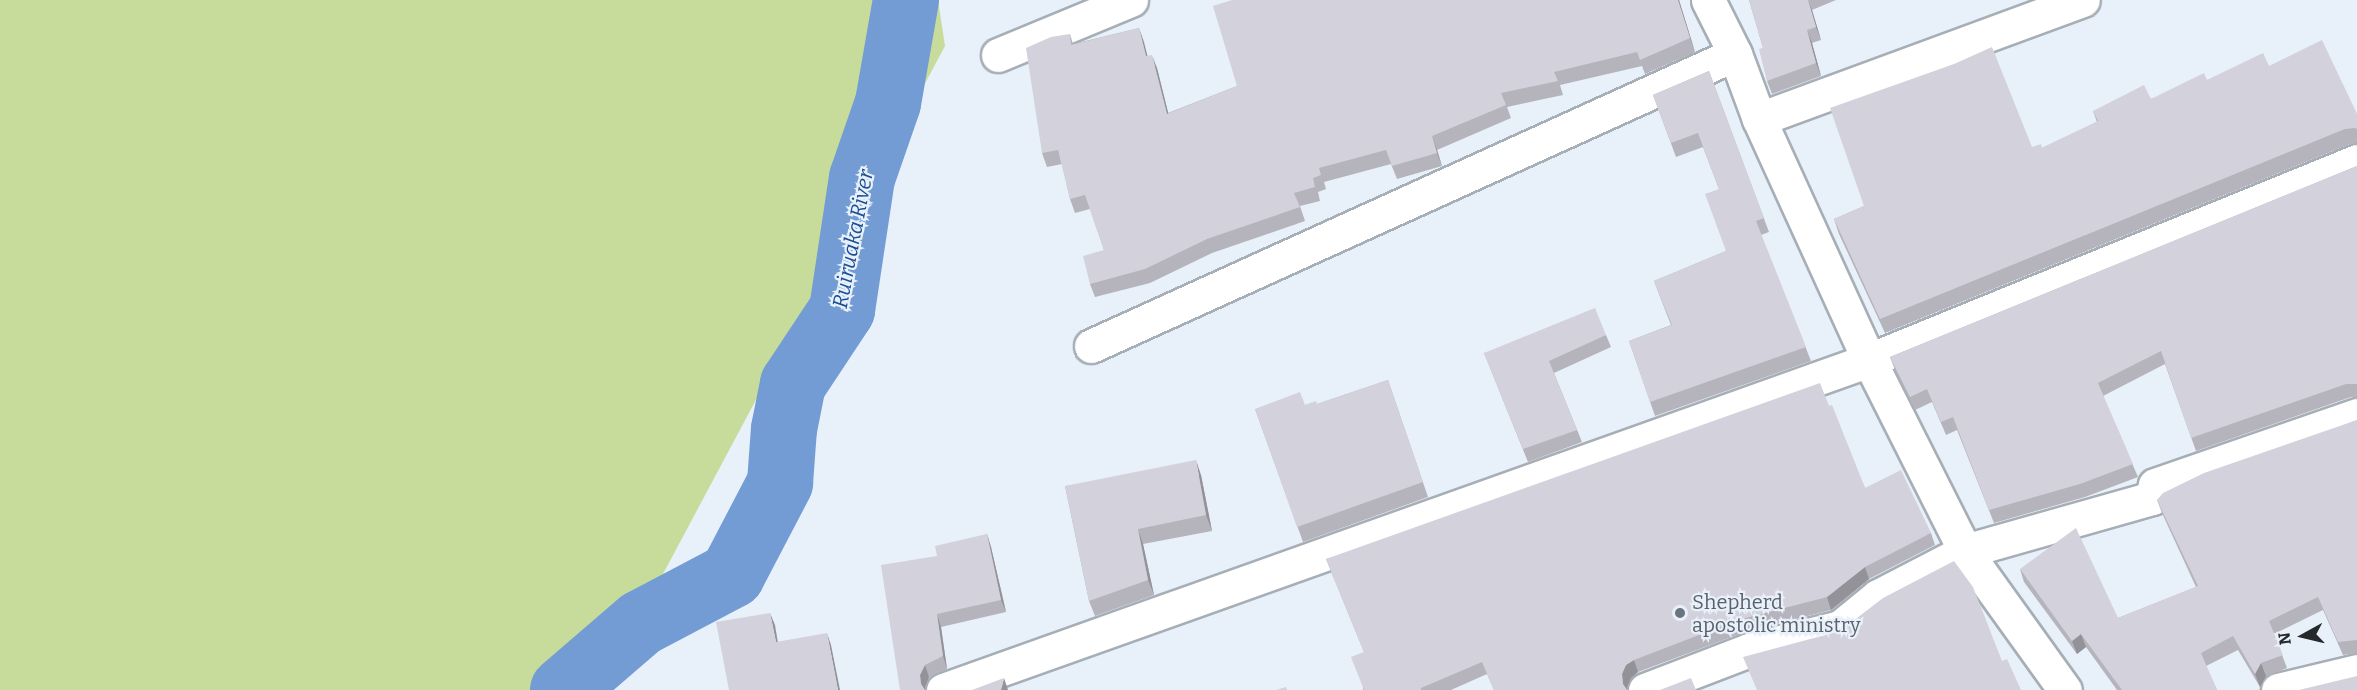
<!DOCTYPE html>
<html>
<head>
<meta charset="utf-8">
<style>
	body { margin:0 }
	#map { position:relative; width:2357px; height:690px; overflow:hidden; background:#e8f0f9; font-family:Bitter,serif }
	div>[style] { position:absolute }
	.green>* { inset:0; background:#c7dc9b }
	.river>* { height:66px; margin:-33px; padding:0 33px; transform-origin:33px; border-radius:33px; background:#739cd5 }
	.roads { filter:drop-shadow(2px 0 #a6aeb6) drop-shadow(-2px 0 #a6aeb6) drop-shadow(0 2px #a6aeb6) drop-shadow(0 -2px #a6aeb6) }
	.minor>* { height:33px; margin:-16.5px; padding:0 16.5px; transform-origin:16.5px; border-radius:16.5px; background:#fff }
	.wall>* { inset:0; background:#b5b4bc }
	.shaded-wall>* { inset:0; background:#949299 }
	.building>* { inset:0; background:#d3d1db }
	.dots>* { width:16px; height:16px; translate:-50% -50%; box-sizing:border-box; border:3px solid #e8f0f9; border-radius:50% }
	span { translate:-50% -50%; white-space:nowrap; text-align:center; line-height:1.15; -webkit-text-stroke:4.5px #e8f0f9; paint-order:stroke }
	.worship-label { font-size:20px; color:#5b616d }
	.left { translate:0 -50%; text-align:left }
	.water-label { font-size:21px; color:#1a4f95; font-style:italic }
	.north { position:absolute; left:2273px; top:606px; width:60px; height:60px; -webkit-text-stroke:4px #e8f0f9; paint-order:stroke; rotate:262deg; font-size:16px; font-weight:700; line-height:24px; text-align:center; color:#26292c }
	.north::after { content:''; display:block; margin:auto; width:21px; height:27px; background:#26292c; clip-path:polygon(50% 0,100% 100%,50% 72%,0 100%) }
</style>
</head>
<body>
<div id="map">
	<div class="green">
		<div style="clip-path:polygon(0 0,938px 0,945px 46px,601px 690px,0 690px)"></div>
	</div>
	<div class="river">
		<div style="left:563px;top:690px;width:103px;rotate:-40.7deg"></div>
		<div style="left:641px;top:623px;width:103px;rotate:-27.8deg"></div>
		<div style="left:732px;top:575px;width:104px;rotate:-62.4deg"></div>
		<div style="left:780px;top:483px;width:54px;rotate:-85.8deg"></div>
		<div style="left:784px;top:429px;width:46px;rotate:-78.7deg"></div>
		<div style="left:793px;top:384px;width:89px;rotate:-56.5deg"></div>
		<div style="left:842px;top:310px;width:134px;rotate:-81.4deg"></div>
		<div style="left:862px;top:178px;width:79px;rotate:-70.9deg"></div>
		<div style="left:888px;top:103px;width:105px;rotate:-80.1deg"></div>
	</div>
	<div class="roads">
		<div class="minor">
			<div style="left:1708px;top:0;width:60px;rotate:63.4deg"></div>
			<div style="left:1735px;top:54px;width:69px;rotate:69.7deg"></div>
			<div style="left:1759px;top:119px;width:265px;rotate:65.5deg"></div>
			<div style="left:1869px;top:360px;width:214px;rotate:63.3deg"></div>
			<div style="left:1965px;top:551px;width:171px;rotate:54.3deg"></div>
			<div style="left:998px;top:55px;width:144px;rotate:-22.5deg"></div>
			<div style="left:1759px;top:119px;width:345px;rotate:-20.2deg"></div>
			<div style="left:1091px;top:346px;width:707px;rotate:-24.39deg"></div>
			<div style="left:943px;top:690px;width:983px;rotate:-19.61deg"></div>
			<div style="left:1869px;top:360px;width:527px;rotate:-22.18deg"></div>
			<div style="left:1645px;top:690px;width:111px;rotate:-21deg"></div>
			<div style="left:1749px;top:650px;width:94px;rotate:-14.2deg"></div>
			<div style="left:1840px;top:627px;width:49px;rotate:-39.2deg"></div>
			<div style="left:1878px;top:596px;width:98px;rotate:-27.3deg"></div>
			<div style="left:1965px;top:551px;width:194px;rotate:-15.8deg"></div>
			<div style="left:2152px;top:498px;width:13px;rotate:-77deg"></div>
			<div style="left:2155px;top:485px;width:214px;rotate:-19.1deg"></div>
			<div style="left:2278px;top:690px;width:81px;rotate:-13.5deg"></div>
		</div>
	</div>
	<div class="wall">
		<div style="clip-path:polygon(1232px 0,1679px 0,1695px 52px,1645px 74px,1642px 66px,1560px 85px,1563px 95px,1507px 107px,1511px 118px,1437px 150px,1442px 166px,1397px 179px,1391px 164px,1324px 182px,1326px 189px,1318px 192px,1320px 201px,1300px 206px,1305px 221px,1212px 253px,1150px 283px,1095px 297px,1090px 284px,1104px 250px,1090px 209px,1075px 213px,1070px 199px,1062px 164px,1047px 167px,1042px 153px,1070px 34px,1073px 44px,1139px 28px,1147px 56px,1157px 68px,1168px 113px,1237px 86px)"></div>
		<div style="clip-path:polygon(1749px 0,1836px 0,1812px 10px,1821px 40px,1812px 43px,1821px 76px,1772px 94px,1767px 81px,1763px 48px)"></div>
		<div style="clip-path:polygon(2269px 66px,2357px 114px,2357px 143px,2350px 144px,1885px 333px,1839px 234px,1834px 219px,1864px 206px,2032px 147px,2042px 148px,2097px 122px,2093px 111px,2151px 99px,2207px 80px)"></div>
		<div style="clip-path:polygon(1709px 71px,1769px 232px,1761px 235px,1811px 361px,1655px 416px,1629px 341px,1671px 325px,1654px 281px,1726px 251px,1719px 189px,1703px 147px,1676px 157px,1653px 95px)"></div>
		<div style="clip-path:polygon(2357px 166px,2357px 397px,2351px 397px,2196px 451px,2165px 364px,2103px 396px,2138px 477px,2085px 497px,1994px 523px,1957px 430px,1946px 435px,1932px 402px,1915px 410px,1895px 370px,1890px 357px)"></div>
		<div style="clip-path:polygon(1606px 335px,1611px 347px,1554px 373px,1582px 442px,1528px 462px,1484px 353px)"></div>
		<div style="clip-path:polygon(1388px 380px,1428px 497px,1303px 542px,1255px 409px,1317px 404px)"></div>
		<div style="clip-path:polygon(1829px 406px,1865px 488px,1931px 533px,1935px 545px,1869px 579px,1831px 610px,1742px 633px,1638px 672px,1631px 678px,1627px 687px,1627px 690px,1494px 690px,1487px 674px,1451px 690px,1363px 690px,1364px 652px,1326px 559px)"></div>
		<div style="clip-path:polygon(2357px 420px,2357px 653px,2343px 655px,2323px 610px,2274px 634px,2287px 668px,2266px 676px,2260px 687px,2238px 650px,2206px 666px,2217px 690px,2117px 690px,2086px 647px,2077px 654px,2024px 582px,2020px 569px,2118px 618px,2196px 587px,2162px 513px,2157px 500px)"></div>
		<div style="clip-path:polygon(1201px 475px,1212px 531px,1143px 544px,1154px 595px,1095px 616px,1089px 601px,1065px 486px)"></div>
		<div style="clip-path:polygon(987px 534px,991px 547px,1006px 612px,941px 627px,947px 669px,929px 677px,925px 687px,925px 690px,900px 690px,937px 556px)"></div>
	</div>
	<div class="shaded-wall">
		<div style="clip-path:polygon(1678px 0,1679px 0,1695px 52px,1690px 38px)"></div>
		<div style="clip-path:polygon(1808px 0,1812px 10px,1821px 40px,1816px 27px)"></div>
		<div style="clip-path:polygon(1139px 28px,1144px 42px,1151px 70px,1146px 56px)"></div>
		<div style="clip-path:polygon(1807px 30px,1812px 43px,1821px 76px,1816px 63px)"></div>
		<div style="clip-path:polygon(1152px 55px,1157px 68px,1172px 128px,1167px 114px)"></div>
		<div style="clip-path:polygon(1432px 136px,1437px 150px,1442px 166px,1437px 153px)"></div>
		<div style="clip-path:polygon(1196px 460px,1201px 475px,1212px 531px,1206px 515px)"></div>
		<div style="clip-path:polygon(1138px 529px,1143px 544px,1154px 595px,1148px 580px)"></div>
		<div style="clip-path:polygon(987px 534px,991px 547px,1006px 612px,1001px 600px)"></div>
		<div style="clip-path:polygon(1865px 567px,1869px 579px,1831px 610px,1827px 597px)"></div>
		<div style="clip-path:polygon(770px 613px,775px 625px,780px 655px,776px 642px)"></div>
		<div style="clip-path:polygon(937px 614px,941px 627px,947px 669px,943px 656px)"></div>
		<div style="clip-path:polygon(827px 633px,831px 645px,840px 690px,838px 690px)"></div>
		<div style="clip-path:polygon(2081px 634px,2086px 647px,2077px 654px,2072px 641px)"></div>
		<div style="clip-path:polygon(1634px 660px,1638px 672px,1631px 678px,1627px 687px,1627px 690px,1623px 684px,1622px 674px,1626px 665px)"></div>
		<div style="clip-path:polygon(2261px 663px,2266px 676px,2260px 687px,2255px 674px)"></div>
		<div style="clip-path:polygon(925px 665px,929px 677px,925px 687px,925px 690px,921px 684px,920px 675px)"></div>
		<div style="clip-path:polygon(1004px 678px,1008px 690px,1001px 690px)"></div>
	</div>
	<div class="building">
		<div style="clip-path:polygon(1232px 0,1678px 0,1690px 38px,1640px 60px,1637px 52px,1554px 72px,1558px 81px,1501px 93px,1506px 105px,1432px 136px,1437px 153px,1392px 166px,1386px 150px,1319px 168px,1321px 175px,1313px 178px,1315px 187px,1294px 193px,1300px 207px,1207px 239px,1145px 269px,1090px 284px,1083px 256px,1104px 250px,1085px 195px,1070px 199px,1058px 150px,1042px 153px,1026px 48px,1051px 37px,1070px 34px,1071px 45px,1139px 28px,1146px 56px,1152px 55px,1167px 114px,1237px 86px,1213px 6px)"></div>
		<div style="clip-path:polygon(1749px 0,1808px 0,1816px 27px,1807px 30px,1816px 63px,1767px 81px,1759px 49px,1763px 48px)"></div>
		<div style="clip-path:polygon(2322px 40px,2357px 114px,2357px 129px,2355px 128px,2345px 129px,1880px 319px,1834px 219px,1864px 206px,1830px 108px,1954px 64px,1992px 47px,2032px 147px,2041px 144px,2042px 148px,2098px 121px,2093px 111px,2144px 85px,2151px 99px,2204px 73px,2207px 80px,2263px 53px,2269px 66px)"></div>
		<div style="clip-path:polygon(1709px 71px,1764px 218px,1756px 221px,1806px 347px,1650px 402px,1629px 341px,1672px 325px,1654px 281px,1726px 251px,1705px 194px,1719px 189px,1698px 133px,1671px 143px,1653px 95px)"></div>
		<div style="clip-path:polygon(2357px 166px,2357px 384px,2346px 384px,2191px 438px,2161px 351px,2098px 383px,2133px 464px,2080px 484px,1989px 510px,1953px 417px,1941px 422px,1927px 389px,1910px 397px,1890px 357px)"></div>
		<div style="clip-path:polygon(1595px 308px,1606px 335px,1549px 361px,1577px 430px,1523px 449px,1484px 353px)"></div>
		<div style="clip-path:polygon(1388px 380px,1423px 482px,1297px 527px,1255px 409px,1300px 392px,1305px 405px,1316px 401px,1317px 404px)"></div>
		<div style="clip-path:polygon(1820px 383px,1829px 406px,1832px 405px,1865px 488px,1901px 470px,1931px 533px,1865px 567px,1827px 597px,1738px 620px,1634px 660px,1626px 665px,1622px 674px,1623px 684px,1627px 690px,1494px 690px,1482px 662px,1421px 688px,1421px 690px,1364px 690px,1351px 657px,1364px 652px,1326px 559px)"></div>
		<div style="clip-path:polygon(2357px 420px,2357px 640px,2338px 642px,2318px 597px,2269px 621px,2283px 655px,2261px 663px,2255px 674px,2233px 636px,2201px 653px,2217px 690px,2122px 690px,2081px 634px,2072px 641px,2020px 569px,2076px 528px,2118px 618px,2198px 586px,2157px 500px,2163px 493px,2204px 473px)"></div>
		<div style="clip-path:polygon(1196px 460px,1206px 515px,1138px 529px,1148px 580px,1089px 601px,1065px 486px)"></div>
		<div style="clip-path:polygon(987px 534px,1001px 600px,937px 614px,943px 656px,925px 665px,920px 675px,921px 684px,925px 690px,900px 690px,881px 565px,937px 556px,935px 546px)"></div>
		<div style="clip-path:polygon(1954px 561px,1973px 587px,2002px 661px,2007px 659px,2021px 690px,1757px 690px,1743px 657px,1840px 631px,1883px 598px)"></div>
		<div style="clip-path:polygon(770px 613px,776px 642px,827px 633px,838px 690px,729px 690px,716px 622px)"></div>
		<div style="clip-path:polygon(2357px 676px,2357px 690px,2299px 690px)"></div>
		<div style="clip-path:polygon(1004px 678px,1001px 690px,972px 690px)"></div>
		<div style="clip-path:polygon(1691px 678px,1696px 690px,1660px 690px)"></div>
		<div style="clip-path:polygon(1286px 687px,1287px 690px,1276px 690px)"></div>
	</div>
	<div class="dots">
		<div style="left:1680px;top:613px;background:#6b7280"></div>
	</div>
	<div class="worship-label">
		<span class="left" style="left:1692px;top:614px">Shepherd<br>apostolic ministry</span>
	</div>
	<div class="water-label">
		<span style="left:853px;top:239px;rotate:-79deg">Ruiruaka River</span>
	</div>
	<div class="north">N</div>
</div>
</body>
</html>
